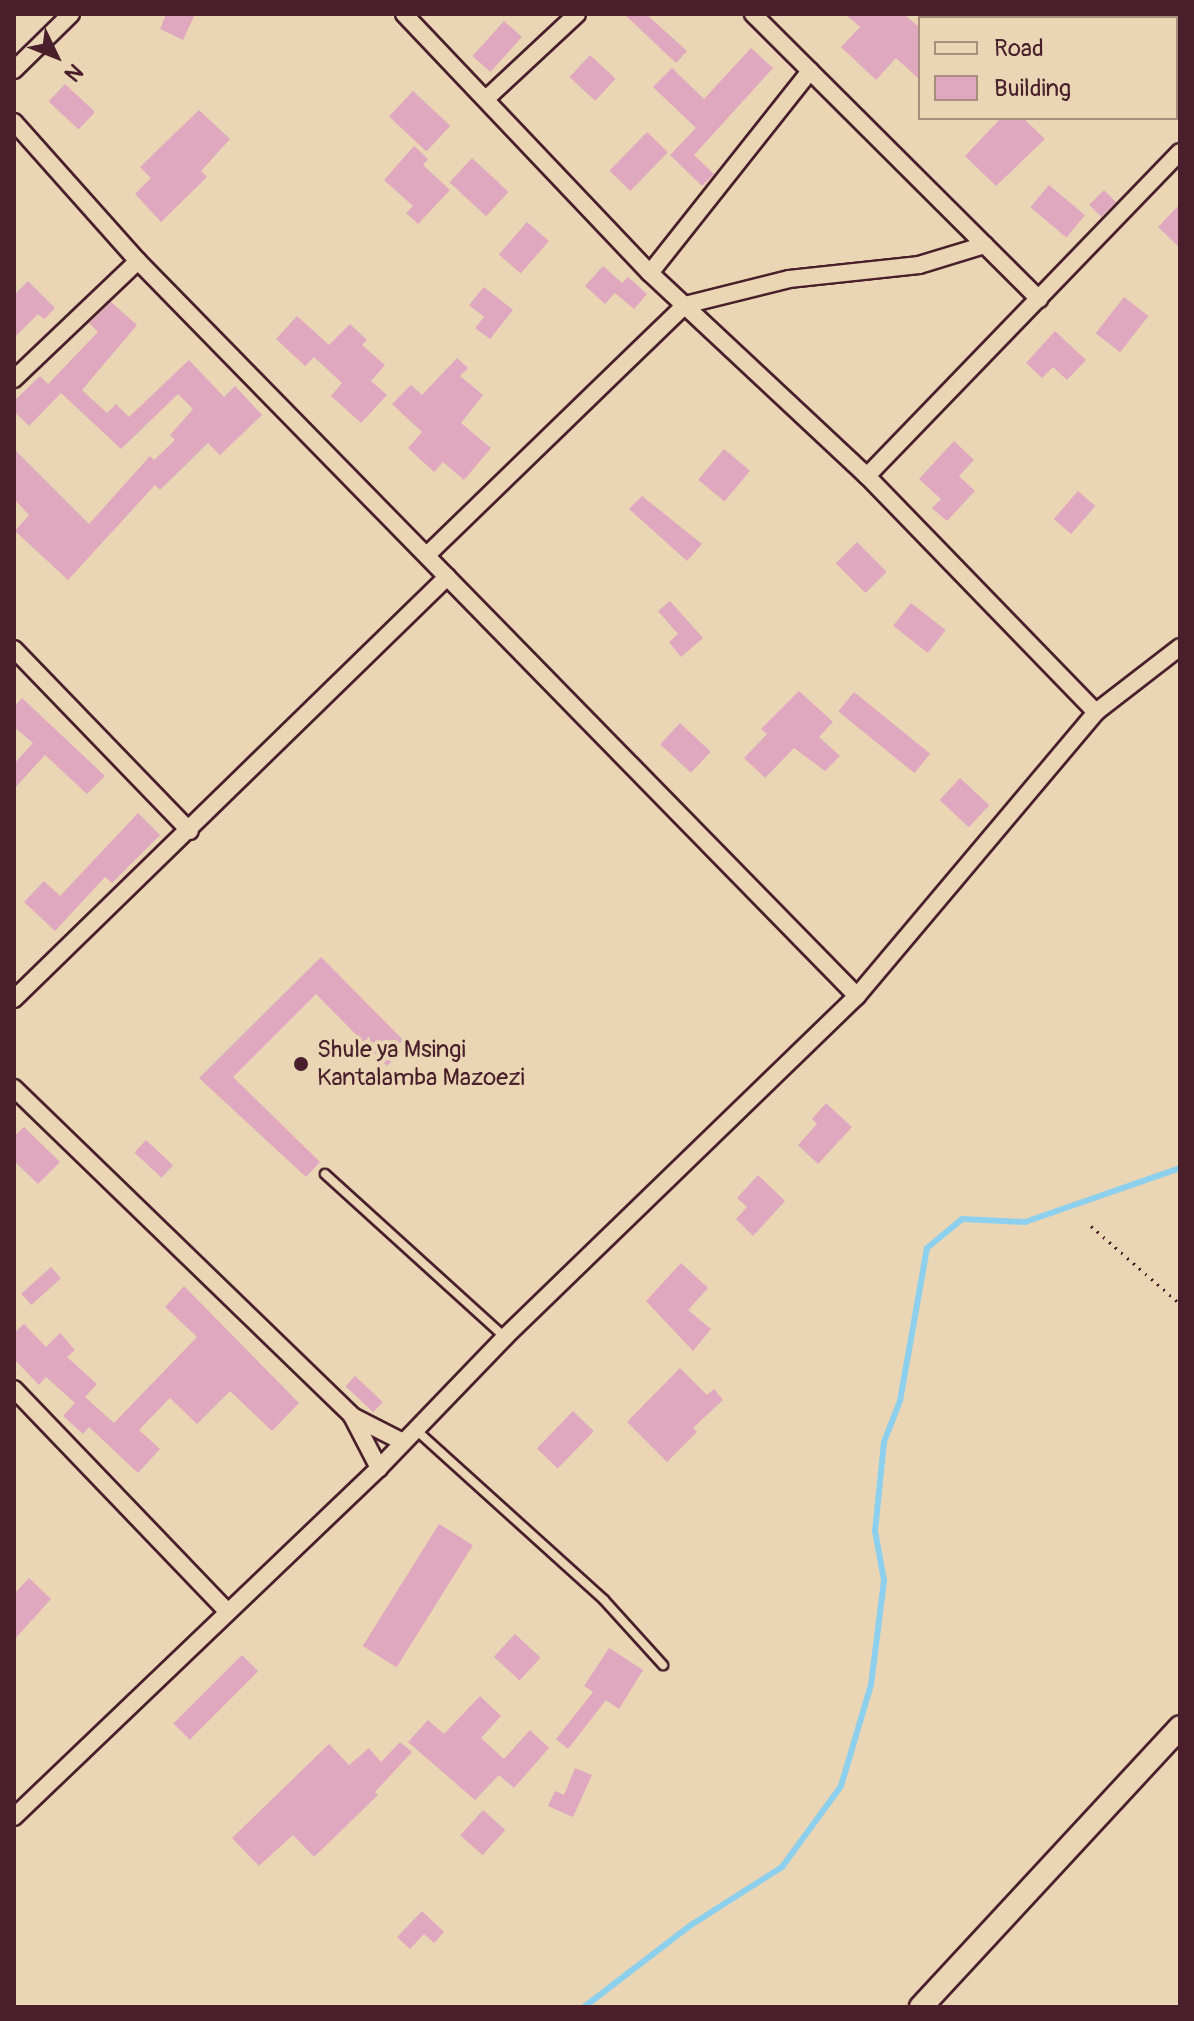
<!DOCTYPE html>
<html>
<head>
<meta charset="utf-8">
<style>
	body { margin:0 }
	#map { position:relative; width:1194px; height:2021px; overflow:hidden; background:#ead6b4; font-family:Pangolin,sans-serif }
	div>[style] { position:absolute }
	.stream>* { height:6px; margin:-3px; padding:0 3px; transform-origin:3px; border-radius:3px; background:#8dd0ee }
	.building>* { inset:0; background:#dfa8be; transform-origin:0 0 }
	.path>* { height:3px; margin-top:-1.5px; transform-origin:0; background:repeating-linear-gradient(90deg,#4a1f2b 0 2px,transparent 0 8px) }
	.roads { filter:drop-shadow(2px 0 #4a1f2b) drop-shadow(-2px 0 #4a1f2b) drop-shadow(0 2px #4a1f2b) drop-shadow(0 -2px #4a1f2b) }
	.lane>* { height:8px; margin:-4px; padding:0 4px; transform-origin:4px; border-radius:4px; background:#ead6b4 }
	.street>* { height:16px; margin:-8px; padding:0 8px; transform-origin:8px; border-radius:8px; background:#ead6b4 }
	.secondary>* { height:22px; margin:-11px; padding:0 11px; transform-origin:11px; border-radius:11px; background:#ead6b4 }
	.dots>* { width:22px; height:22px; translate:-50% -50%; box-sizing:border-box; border:4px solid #ead6b4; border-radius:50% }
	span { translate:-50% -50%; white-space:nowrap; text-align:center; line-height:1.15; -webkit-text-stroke:8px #ead6b4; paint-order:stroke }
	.poi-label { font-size:24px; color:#4a1f2b }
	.left { translate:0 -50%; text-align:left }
	.frame { position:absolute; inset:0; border:16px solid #4a1f2b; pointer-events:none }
	.legend { position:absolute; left:918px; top:16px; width:260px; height:104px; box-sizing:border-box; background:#ead6b4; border:2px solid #aa8d7d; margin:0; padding:10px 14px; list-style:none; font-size:24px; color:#4a1f2b }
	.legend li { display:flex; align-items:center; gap:16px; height:40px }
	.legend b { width:40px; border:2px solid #aa8d7d }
	.north { position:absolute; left:16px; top:16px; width:80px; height:80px; -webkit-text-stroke:6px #ead6b4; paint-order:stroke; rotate:133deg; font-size:22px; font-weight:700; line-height:32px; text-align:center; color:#4a1f2b }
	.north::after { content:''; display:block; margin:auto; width:28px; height:36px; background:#4a1f2b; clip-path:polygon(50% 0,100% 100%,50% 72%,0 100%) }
</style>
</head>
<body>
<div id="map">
	<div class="stream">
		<div style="left:584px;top:2007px;width:135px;rotate:-37.5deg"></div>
		<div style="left:691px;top:1925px;width:108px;rotate:-32.5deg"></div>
		<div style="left:782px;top:1867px;width:100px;rotate:-53.9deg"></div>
		<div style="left:841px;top:1786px;width:105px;rotate:-73.5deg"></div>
		<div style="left:871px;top:1685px;width:106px;rotate:-82.9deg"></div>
		<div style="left:884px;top:1580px;width:50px;rotate:-100.4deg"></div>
		<div style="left:875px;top:1531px;width:89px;rotate:-84.2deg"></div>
		<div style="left:884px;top:1442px;width:44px;rotate:-68.7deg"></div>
		<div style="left:900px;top:1401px;width:155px;rotate:-80deg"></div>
		<div style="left:927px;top:1248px;width:45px;rotate:-39.6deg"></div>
		<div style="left:962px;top:1219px;width:63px;rotate:2.7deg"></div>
		<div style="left:1025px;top:1222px;width:164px;rotate:-19.2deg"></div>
	</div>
	<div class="building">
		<div style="clip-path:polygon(166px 14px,195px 14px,183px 40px,160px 29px)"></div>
		<div style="clip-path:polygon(624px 14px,646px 14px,687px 51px,676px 63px)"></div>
		<div style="clip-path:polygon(845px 14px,904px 14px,920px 28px,920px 80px,896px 58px,876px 80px,841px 47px,860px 27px)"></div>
		<div style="left:504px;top:21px;width:24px;height:47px;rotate:42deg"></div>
		<div style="clip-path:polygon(751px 48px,773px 68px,694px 155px,714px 174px,702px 186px,670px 155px,696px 128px,653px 87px,672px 68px,704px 99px)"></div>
		<div style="left:590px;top:55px;width:35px;height:30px;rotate:43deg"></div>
		<div style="left:65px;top:84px;width:41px;height:24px;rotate:43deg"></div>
		<div style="left:413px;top:91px;width:51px;height:35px;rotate:43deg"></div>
		<div style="clip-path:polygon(199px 110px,230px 139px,201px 171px,207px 177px,161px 222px,135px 194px,151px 178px,140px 167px)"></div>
		<div style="clip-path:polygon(1001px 118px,1023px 118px,1045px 139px,996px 186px,965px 156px)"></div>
		<div style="left:647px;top:132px;width:29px;height:54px;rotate:44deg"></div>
		<div style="clip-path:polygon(414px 146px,428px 159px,423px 165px,450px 190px,418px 224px,406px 213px,413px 206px,384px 180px)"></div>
		<div style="left:472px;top:158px;width:50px;height:33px;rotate:43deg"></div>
		<div style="left:1049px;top:185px;width:47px;height:29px;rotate:40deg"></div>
		<div style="left:1104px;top:190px;width:17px;height:21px;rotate:45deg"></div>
		<div style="clip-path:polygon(1180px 204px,1180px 248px,1158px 227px)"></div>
		<div style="left:527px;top:222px;width:29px;height:43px;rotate:41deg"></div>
		<div style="clip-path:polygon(603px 266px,622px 283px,628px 277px,647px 294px,634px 309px,615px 293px,605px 304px,585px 286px)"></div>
		<div style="clip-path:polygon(28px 281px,55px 308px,44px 319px,38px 314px,14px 338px,14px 295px)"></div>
		<div style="clip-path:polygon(484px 287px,513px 310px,490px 339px,475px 328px,484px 317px,469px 305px)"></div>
		<div style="left:1124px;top:297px;width:31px;height:46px;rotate:38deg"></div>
		<div style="clip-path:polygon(111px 302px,137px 325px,82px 390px,107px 413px,116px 404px,129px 417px,189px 360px,224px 397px,235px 386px,262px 415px,220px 455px,208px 443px,160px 490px,155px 485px,68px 580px,15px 531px,29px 515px,14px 499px,14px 449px,89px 524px,150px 456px,154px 460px,175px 440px,170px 435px,193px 409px,178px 394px,121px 449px,61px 393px,29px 426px,14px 411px,14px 401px,40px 376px,48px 384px,98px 332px,89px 323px)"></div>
		<div style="clip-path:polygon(297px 316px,329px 345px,350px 324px,367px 340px,362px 345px,385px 365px,371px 381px,387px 395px,361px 423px,331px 396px,342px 383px,314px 357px,305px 366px,276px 339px)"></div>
		<div style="clip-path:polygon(1055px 331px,1086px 360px,1067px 380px,1053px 367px,1042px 378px,1026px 363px)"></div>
		<div style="clip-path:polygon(457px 358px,468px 368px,460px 376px,483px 395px,461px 423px,491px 448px,464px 480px,443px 462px,434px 472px,408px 448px,422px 432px,392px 404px,411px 385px,422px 395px)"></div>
		<div style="clip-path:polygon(954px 441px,974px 460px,959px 476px,975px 491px,947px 521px,932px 508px,941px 499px,919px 479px)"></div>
		<div style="left:724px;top:449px;width:34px;height:40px;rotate:40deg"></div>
		<div style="left:1078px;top:491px;width:23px;height:37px;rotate:41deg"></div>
		<div style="clip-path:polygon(642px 496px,702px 544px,687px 561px,629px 509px)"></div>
		<div style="left:857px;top:542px;width:42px;height:30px;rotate:45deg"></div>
		<div style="clip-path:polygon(670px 601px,703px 638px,681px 657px,669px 642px,678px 634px,658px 611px)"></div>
		<div style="left:911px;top:603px;width:44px;height:29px;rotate:38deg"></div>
		<div style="clip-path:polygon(799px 691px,833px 722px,819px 737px,840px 756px,825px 771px,794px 748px,765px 778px,744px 758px,767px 734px,761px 729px)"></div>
		<div style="left:854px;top:692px;width:98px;height:25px;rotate:39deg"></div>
		<div style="clip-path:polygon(22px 698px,105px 776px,87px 794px,45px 755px,14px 789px,14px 764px,33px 743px,14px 727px,14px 707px)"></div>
		<div style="left:680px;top:723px;width:42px;height:29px;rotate:43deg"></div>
		<div style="left:960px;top:778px;width:40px;height:30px;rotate:43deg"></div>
		<div style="clip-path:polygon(138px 813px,160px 835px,112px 883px,105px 877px,55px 931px,24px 902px,44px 881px,60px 896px)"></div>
		<div style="clip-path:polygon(321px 957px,408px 1045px,387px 1066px,316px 994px,233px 1077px,320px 1162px,306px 1177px,199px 1078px)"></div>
		<div style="clip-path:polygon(826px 1103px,852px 1127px,818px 1164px,798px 1145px,817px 1124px,812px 1119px)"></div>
		<div style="clip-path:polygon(24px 1127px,60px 1162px,38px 1184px,14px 1161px,14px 1136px)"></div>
		<div style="left:146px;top:1140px;width:37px;height:17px;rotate:43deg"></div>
		<div style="clip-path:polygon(758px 1175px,785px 1201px,753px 1236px,736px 1219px,747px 1207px,737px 1198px)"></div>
		<div style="clip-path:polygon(681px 1263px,708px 1288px,688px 1310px,711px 1329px,693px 1351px,646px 1301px)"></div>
		<div style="left:51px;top:1267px;width:15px;height:40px;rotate:48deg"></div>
		<div style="clip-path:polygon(184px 1286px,299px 1403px,272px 1431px,230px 1391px,197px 1424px,170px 1398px,139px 1430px,160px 1449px,138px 1473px,89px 1427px,83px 1434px,63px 1416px,75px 1403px,46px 1377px,39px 1385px,14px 1359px,14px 1333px,24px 1324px,46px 1347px,60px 1333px,75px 1350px,67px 1357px,97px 1384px,85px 1397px,114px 1423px,197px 1337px,165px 1307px)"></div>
		<div style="clip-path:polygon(680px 1368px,707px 1395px,714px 1389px,723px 1400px,693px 1428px,697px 1432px,667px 1462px,627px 1422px)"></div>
		<div style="left:355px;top:1376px;width:38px;height:14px;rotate:43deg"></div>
		<div style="left:573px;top:1411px;width:29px;height:52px;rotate:44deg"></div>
		<div style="left:439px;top:1524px;width:40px;height:144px;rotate:32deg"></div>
		<div style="clip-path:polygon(29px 1578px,51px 1599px,14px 1640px,14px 1594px)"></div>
		<div style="left:515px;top:1634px;width:35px;height:31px;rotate:43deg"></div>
		<div style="clip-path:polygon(609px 1648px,643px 1670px,619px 1709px,606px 1700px,568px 1749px,556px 1739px,593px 1692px,584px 1686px)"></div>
		<div style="left:242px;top:1655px;width:23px;height:97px;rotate:45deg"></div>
		<div style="clip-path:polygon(480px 1696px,501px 1716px,481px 1738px,504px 1759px,530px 1730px,549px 1748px,514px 1788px,499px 1775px,475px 1800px,408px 1742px,428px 1720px,444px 1734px)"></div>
		<div style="clip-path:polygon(400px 1742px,412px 1752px,375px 1792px,378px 1795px,314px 1857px,293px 1835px,259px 1866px,232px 1838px,329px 1744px,349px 1765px,369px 1748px,381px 1762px)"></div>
		<div style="clip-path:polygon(575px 1768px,592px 1775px,573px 1817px,548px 1806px,555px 1791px,564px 1795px)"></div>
		<div style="left:483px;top:1810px;width:30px;height:34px;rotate:42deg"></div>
		<div style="clip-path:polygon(422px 1911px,444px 1932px,434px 1943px,424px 1934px,410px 1949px,397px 1937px)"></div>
	</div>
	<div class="path">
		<div style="left:1091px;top:1226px;width:118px;rotate:41.2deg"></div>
	</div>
	<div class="roads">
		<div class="lane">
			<div style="left:325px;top:1174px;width:243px;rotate:42.2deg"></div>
			<div style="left:416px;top:1430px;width:253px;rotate:42.1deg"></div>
			<div style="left:604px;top:1600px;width:88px;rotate:47.8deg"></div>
		</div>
		<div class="street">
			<div style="left:404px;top:14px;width:357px;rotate:46.5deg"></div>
			<div style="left:650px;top:273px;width:297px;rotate:43.1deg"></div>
			<div style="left:867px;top:476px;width:329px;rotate:45.9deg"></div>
			<div style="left:753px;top:14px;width:404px;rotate:44.9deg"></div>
			<div style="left:14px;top:70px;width:80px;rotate:-44.5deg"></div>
			<div style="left:487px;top:98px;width:123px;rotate:-43deg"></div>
			<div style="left:14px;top:122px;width:186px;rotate:48.3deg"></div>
			<div style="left:138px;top:261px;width:1028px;rotate:45.63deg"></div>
			<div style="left:650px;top:273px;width:258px;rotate:-51.6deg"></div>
			<div style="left:14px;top:379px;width:171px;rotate:-43.6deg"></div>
			<div style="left:867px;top:476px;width:450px;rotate:-46deg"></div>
			<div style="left:427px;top:555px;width:359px;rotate:-44.1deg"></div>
			<div style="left:685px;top:305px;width:107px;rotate:-14deg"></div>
			<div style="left:789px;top:279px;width:131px;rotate:-6.1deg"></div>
			<div style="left:919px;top:265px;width:69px;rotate:-16.9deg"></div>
			<div style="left:14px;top:649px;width:253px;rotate:46deg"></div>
			<div style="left:14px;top:999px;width:605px;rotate:-44.26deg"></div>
			<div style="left:14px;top:1088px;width:471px;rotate:44.1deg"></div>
			<div style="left:352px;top:1416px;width:59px;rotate:62.6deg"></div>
			<div style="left:14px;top:1389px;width:309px;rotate:46.2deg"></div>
			<div style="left:352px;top:1416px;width:57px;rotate:27deg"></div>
			<div style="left:14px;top:1817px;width:505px;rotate:-43.72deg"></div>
			<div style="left:379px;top:1468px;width:182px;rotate:-46.1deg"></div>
			<div style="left:505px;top:1337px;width:490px;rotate:-44.1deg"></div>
			<div style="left:857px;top:996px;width:371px;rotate:-49.9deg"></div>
			<div style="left:1096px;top:712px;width:106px;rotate:-37.7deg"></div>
		</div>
		<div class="secondary">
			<div style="left:921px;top:2007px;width:381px;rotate:-47.2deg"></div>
		</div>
	</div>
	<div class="dots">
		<div style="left:301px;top:1064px;background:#4a1f2b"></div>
	</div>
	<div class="poi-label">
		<span class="left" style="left:317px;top:1064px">Shule ya Msingi<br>Kantalamba Mazoezi</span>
	</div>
	<div class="frame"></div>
	<ul class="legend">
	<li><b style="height:10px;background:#ead6b4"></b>Road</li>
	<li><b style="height:22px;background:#dfa8be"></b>Building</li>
	</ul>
	<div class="north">N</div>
</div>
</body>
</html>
